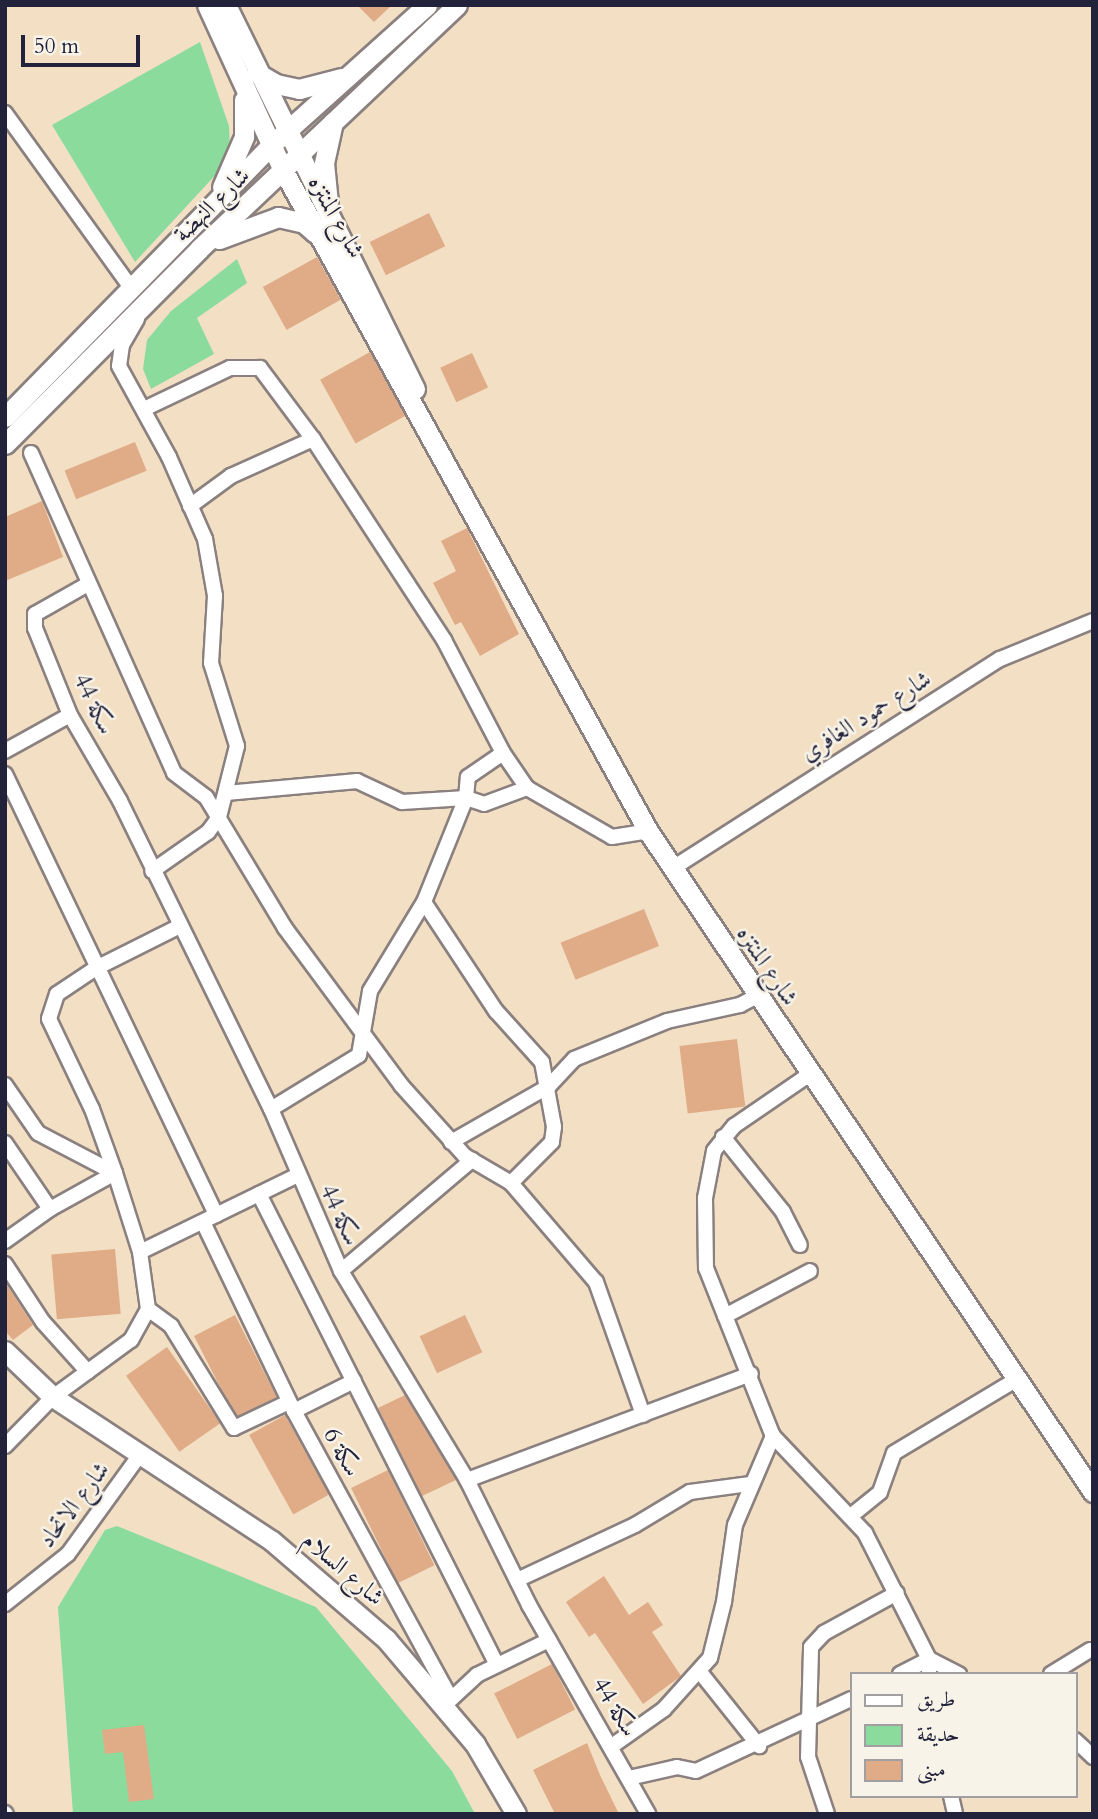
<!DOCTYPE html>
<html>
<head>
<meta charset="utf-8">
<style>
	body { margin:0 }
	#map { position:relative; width:1098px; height:1819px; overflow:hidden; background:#f3dfc3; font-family:Cardo,Amiri,serif }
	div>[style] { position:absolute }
	.green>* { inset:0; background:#8bdc9c }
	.building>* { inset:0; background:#e0ac88; transform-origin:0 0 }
	.roads { filter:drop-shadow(2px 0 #8a807f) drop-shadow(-2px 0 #8a807f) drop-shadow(0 2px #8a807f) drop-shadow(0 -2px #8a807f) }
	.street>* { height:14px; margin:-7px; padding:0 7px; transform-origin:7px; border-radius:7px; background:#fff }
	.secondary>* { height:19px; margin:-9.5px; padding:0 9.5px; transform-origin:9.5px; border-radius:9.5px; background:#fff }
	span { translate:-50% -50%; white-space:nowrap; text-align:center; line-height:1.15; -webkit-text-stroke:5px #f7f3e8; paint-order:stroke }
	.street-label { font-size:24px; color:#22223b }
	.frame { position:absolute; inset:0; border:7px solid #22223b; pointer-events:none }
	.legend { position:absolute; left:850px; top:1672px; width:228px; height:126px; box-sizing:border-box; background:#f7f3e8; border:2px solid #a29fa3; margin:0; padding:9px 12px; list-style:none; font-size:21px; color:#22223b }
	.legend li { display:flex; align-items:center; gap:14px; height:35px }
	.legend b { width:35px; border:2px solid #a29fa3 }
	.scale { position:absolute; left:21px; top:35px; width:119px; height:32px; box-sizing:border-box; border:4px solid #22223b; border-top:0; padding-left:9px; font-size:21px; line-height:24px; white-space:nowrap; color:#22223b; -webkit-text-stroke:5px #f7f3e8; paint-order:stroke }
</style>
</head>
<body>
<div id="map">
	<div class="green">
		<div style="clip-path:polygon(200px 42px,229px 126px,230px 149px,221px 169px,135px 262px,52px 125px)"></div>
		<div style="clip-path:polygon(237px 259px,247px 283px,197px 318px,214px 354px,151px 389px,143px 369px,147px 340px,171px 311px)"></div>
		<div style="clip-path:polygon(117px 1526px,316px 1607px,452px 1771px,475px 1814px,73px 1814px,58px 1607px,105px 1530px)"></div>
	</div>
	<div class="building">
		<div style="clip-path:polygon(357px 5px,392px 5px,374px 22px)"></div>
		<div style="left:429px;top:213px;width:37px;height:66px;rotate:64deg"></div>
		<div style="left:317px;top:257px;width:49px;height:62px;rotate:61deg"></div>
		<div style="left:370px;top:352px;width:73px;height:57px;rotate:61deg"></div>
		<div style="left:472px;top:353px;width:38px;height:35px;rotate:65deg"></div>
		<div style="left:135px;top:442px;width:31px;height:76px;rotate:68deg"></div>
		<div style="clip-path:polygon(42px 501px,63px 557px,5px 581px,5px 517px)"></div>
		<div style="clip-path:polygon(467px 528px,519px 634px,480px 656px,461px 622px,455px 625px,433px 583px,456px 571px,441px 541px)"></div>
		<div style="left:644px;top:909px;width:40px;height:90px;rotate:68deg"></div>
		<div style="left:737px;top:1039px;width:68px;height:58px;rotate:83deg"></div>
		<div style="left:115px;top:1249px;width:65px;height:64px;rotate:85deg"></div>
		<div style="clip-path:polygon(5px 1282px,33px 1325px,13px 1340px,5px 1331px)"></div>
		<div style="left:235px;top:1315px;width:92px;height:46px;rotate:63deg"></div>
		<div style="left:465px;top:1315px;width:41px;height:50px;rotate:65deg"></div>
		<div style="left:167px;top:1347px;width:93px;height:50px;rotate:55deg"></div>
		<div style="clip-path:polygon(405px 1395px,456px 1480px,422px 1496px,378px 1408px)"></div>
		<div style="left:285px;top:1415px;width:91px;height:41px;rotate:61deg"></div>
		<div style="left:388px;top:1470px;width:106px;height:41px;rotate:64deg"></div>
		<div style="clip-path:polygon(604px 1576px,629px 1615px,648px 1602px,663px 1625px,652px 1632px,681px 1676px,643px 1704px,595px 1633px,589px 1637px,566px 1602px)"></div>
		<div style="left:552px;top:1664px;width:51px;height:65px;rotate:63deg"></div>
		<div style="clip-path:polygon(144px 1725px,154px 1799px,129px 1802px,123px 1752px,105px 1754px,102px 1730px)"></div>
		<div style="clip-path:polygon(587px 1743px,600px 1775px,619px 1814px,555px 1814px,533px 1770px)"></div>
	</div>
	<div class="roads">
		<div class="street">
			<div style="left:5px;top:113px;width:217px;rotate:54.2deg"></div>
			<div style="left:137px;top:319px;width:30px;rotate:120deg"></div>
			<div style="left:122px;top:345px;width:21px;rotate:98deg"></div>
			<div style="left:119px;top:366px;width:104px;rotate:61.2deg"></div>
			<div style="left:169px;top:457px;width:90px;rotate:66.3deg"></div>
			<div style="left:205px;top:539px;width:58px;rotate:80deg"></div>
			<div style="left:215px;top:596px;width:67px;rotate:93.4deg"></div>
			<div style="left:211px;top:663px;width:87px;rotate:72.6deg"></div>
			<div style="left:237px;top:746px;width:73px;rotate:104.2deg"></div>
			<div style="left:219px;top:817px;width:19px;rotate:126deg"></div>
			<div style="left:208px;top:832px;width:68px;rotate:145.1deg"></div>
			<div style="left:144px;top:409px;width:95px;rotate:-25.5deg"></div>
			<div style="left:230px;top:368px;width:30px"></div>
			<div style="left:260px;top:368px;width:89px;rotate:53.3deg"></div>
			<div style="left:313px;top:439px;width:240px;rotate:56.9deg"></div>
			<div style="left:444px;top:640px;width:127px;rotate:62.4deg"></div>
			<div style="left:503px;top:753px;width:42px;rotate:55.6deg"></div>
			<div style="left:527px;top:788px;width:98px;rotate:30deg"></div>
			<div style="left:612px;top:837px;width:36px;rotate:-9deg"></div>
			<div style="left:31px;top:453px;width:350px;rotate:65.9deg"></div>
			<div style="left:174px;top:773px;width:40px;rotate:37deg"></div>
			<div style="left:206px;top:797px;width:153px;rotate:58.9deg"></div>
			<div style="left:285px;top:928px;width:195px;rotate:53.5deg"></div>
			<div style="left:401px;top:1085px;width:96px;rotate:48deg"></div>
			<div style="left:465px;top:1156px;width:53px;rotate:30.4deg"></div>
			<div style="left:511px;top:1183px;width:130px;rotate:49.4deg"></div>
			<div style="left:596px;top:1282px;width:141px;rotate:70.5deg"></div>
			<div style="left:190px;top:506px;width:51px;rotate:-36.2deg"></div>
			<div style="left:231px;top:476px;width:90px;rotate:-24.3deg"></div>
			<div style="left:88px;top:584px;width:61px;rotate:150.5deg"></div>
			<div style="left:35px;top:614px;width:14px;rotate:90deg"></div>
			<div style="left:35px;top:628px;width:94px;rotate:68.1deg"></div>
			<div style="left:70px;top:715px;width:99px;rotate:59.8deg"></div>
			<div style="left:120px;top:801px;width:343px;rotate:63.9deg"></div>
			<div style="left:271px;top:1109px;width:176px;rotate:66.6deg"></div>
			<div style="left:341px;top:1271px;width:244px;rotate:58.9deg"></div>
			<div style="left:467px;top:1480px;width:140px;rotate:63.6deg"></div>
			<div style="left:529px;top:1605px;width:241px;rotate:60.3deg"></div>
			<div style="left:5px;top:751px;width:74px;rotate:-29deg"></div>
			<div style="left:5px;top:774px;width:489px;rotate:64.4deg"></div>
			<div style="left:226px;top:793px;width:132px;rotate:-5.2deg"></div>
			<div style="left:357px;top:781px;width:50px;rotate:25deg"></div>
			<div style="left:402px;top:802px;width:64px;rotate:-3.6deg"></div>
			<div style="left:466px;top:798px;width:19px;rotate:18deg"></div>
			<div style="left:484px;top:804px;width:46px;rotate:-20.4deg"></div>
			<div style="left:673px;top:868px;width:388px;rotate:-32.6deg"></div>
			<div style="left:1000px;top:659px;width:100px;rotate:-22.2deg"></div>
			<div style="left:424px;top:902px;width:131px;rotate:56.6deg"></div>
			<div style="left:496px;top:1011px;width:69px;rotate:48deg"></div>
			<div style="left:542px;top:1062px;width:66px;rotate:79.5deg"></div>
			<div style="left:554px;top:1127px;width:15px;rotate:98deg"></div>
			<div style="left:552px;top:1142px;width:58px;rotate:135deg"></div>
			<div style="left:178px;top:927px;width:92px;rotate:153.4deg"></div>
			<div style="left:96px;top:968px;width:47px;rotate:146.3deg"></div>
			<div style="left:57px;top:994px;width:26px;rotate:108deg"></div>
			<div style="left:49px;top:1019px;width:100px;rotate:64.5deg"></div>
			<div style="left:92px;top:1109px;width:68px;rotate:70.2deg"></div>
			<div style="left:115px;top:1173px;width:83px;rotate:72.4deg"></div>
			<div style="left:140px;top:1252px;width:58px;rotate:82deg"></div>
			<div style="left:148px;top:1309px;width:29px;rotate:36deg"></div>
			<div style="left:171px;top:1326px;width:120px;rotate:58.3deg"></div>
			<div style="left:234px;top:1428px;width:61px;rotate:-25.3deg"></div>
			<div style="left:810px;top:1074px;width:92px;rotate:145.6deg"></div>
			<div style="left:734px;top:1126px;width:32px;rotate:129deg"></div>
			<div style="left:714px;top:1151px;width:48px;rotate:100.8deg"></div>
			<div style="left:705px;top:1198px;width:70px;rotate:89.2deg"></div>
			<div style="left:706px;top:1268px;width:181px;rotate:68.3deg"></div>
			<div style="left:773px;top:1436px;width:134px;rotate:46.5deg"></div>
			<div style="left:865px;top:1533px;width:141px;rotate:63.1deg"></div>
			<div style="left:929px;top:1659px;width:15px;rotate:90deg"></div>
			<div style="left:5px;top:1085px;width:58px;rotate:55.5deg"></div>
			<div style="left:38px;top:1133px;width:87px;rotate:27.5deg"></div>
			<div style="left:271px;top:1109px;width:103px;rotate:-31.5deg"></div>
			<div style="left:359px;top:1055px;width:65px;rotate:-80.2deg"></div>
			<div style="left:370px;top:991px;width:104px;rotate:-58.8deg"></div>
			<div style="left:424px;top:902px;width:112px;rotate:-68deg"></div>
			<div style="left:466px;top:798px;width:21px;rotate:-85deg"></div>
			<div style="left:468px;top:777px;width:42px;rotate:-34.4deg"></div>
			<div style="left:723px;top:1137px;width:96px;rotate:51.3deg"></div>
			<div style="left:783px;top:1212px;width:37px;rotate:63deg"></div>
			<div style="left:451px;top:1142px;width:113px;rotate:-29.7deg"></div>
			<div style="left:549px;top:1086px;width:37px;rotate:-47deg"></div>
			<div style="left:574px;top:1059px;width:100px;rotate:-22.2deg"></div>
			<div style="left:667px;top:1021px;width:75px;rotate:-12.4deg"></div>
			<div style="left:740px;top:1005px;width:19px;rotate:-28deg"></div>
			<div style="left:5px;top:1143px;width:80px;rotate:55.7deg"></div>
			<div style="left:259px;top:1194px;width:525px;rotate:63.19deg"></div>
			<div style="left:203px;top:1222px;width:210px;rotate:64.3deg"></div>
			<div style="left:294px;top:1411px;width:328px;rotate:61.4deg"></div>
			<div style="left:5px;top:1241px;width:55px;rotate:-35.4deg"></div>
			<div style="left:50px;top:1209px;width:74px;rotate:-29deg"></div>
			<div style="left:140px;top:1252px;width:174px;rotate:-26deg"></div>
			<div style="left:5px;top:1264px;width:69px;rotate:56.8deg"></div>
			<div style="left:43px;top:1322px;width:67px;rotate:48deg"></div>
			<div style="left:341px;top:1271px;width:172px;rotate:-40.3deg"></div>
			<div style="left:725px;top:1316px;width:96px;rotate:-27.9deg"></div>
			<div style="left:294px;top:1411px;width:67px;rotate:-26.6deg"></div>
			<div style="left:5px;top:1446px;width:69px;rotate:-45.6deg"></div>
			<div style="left:53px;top:1397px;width:97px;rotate:-36.2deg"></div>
			<div style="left:131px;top:1340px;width:35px;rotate:-61deg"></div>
			<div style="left:467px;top:1480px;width:303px;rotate:-20.5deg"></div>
			<div style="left:852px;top:1515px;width:36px;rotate:-39deg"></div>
			<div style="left:880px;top:1492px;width:41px;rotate:-70.3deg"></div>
			<div style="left:894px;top:1453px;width:144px;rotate:-31deg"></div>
			<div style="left:517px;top:1580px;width:130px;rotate:-25deg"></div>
			<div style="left:635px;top:1525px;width:64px;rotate:-31deg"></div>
			<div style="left:690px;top:1492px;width:61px;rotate:-7.6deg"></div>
			<div style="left:5px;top:1604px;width:80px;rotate:-38.4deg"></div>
			<div style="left:68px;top:1554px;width:125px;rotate:-54.1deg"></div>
			<div style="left:929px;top:1659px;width:34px;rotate:27deg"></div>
			<div style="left:700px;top:1672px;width:95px;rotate:51.4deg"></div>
			<div style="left:900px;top:1674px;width:33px;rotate:-27deg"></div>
			<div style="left:1051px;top:1674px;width:46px;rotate:-31.6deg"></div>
			<div style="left:447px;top:1703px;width:41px;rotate:-43deg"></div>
			<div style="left:477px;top:1675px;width:80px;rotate:-25.9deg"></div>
			<div style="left:1075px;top:1740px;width:25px;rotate:43deg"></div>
			<div style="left:612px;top:1746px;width:64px;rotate:-35.4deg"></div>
			<div style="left:664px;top:1709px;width:69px;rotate:-48deg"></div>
			<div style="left:710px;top:1658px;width:58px;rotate:-76deg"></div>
			<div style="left:724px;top:1602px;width:78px;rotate:-81.9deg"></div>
			<div style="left:735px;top:1525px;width:97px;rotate:-66.9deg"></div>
			<div style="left:629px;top:1778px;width:49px;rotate:-12.9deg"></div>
			<div style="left:677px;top:1767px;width:19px;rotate:12deg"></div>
			<div style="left:696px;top:1771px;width:171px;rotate:-24.9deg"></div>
			<div style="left:951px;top:1796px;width:18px;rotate:77deg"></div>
			<div style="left:5px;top:1813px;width:1px;rotate:45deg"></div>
			<div style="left:827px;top:1814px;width:60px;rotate:-108.4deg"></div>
			<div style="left:808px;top:1757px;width:110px;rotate:-88.4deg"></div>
			<div style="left:811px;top:1647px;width:19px;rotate:-47deg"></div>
			<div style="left:824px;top:1633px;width:83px;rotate:-28.7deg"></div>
		</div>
		<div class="secondary">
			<div style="left:207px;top:5px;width:182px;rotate:65.3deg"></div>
			<div style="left:283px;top:170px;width:755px;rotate:61.09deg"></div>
			<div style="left:648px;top:831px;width:797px;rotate:56.05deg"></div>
			<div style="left:226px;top:5px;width:428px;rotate:63.8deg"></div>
			<div style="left:257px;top:73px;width:22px;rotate:30deg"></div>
			<div style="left:276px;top:84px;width:24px;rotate:12deg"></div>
			<div style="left:299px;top:89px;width:43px;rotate:-14.7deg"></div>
			<div style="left:222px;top:187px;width:55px;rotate:-66.3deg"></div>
			<div style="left:244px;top:137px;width:37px;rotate:-90deg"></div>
			<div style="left:328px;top:203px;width:40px;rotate:-95.7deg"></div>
			<div style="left:324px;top:163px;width:42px;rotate:-77.6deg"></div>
			<div style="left:219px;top:239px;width:63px;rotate:-20.4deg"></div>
			<div style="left:278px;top:217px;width:27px;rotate:13deg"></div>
			<div style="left:304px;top:223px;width:15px;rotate:42deg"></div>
			<div style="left:5px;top:417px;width:379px;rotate:-45.6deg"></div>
			<div style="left:270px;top:146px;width:211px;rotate:-41.9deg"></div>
			<div style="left:5px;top:444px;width:275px;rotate:-45.1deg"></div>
			<div style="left:199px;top:249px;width:355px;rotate:-43.4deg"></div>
			<div style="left:5px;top:1351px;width:66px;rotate:43.8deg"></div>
			<div style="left:53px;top:1397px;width:262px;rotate:33.3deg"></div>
			<div style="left:272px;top:1541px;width:150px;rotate:40.7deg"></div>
			<div style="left:386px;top:1639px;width:138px;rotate:49.7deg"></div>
			<div style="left:475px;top:1744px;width:81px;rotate:59.6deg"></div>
		</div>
	</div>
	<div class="street-label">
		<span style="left:212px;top:205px;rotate:-44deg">شارع النهضة</span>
		<span style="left:336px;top:217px;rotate:61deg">شارع المنتزه</span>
		<span style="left:94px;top:704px;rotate:64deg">سكة 44</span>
		<span style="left:866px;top:716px;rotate:-32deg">شارع حمود الغافري</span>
		<span style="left:767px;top:966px;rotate:56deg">شارع المنتزه</span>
		<span style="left:340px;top:1215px;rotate:65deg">سكة 44</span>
		<span style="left:342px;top:1452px;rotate:61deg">سكة 6</span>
		<span style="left:74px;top:1505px;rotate:-53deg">شارع الاتحاد</span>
		<span style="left:343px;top:1569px;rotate:41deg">شارع السلام</span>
		<span style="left:615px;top:1707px;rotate:59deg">سكة 44</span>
	</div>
	<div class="frame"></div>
	<ul class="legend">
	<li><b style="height:9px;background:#fff"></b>طريق</li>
	<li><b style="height:19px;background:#8bdc9c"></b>حديقة</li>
	<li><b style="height:19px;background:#e0ac88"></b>مبنى</li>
	</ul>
	<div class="scale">50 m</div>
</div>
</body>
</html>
